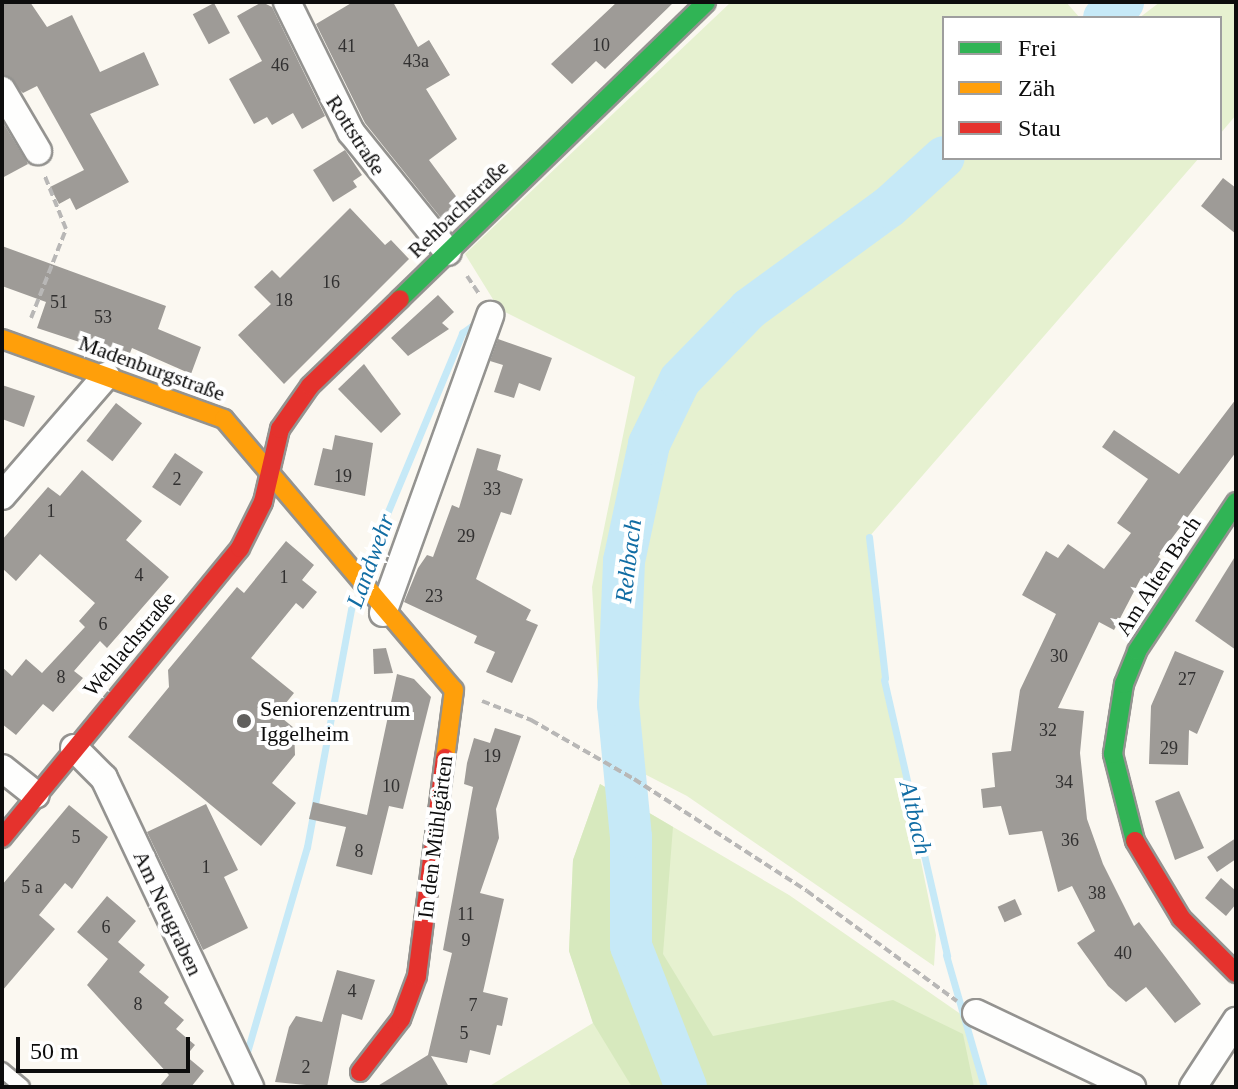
<!DOCTYPE html>
<html>
<head>
<meta charset="utf-8">
<style>
	body { margin:0 }
	#map { position:relative; width:1238px; height:1089px; overflow:hidden; background:#fbf8f1; font-family:"Times New Roman",serif }
	div>[style] { position:absolute }
	.green>* { inset:0; background:#e6f1d0 }
	.forest>* { inset:0; background:#d7e9be }
	.stream>* { height:7px; margin:-3.5px; padding:0 3.5px; transform-origin:3.5px; border-radius:3.5px; background:#c6e9f7 }
	.river>* { height:42px; margin:-21px; padding:0 21px; transform-origin:21px; border-radius:21px; background:#c6e9f7 }
	.building>* { inset:0; background:#9e9b97; transform-origin:0 0 }
	.path>* { height:4px; margin-top:-2px; transform-origin:0; background:repeating-linear-gradient(90deg,#b8b7b6 0 8px,transparent 0 12px) }
	.roads { filter:drop-shadow(2px 0 #949390) drop-shadow(-2px 0 #949390) drop-shadow(0 2px #949390) drop-shadow(0 -2px #949390) }
	.lane>* { height:14px; margin:-7px; padding:0 7px; transform-origin:7px; border-radius:7px; background:#fefefd }
	.street>* { height:26px; margin:-13px; padding:0 13px; transform-origin:13px; border-radius:13px; background:#fefefd }
	.fast>* { height:18px; margin:-9px; padding:0 9px; transform-origin:9px; border-radius:9px; background:#30b455 }
	.slow>* { height:18px; margin:-9px; padding:0 9px; transform-origin:9px; border-radius:9px; background:#ff9f0a }
	.jam>* { height:18px; margin:-9px; padding:0 9px; transform-origin:9px; border-radius:9px; background:#e5322d }
	.dots>* { width:22px; height:22px; translate:-50% -50%; box-sizing:border-box; border:4px solid #fff; border-radius:50% }
	span { translate:-50% -50%; white-space:nowrap; text-align:center; line-height:1.15; -webkit-text-stroke:8px #fff; paint-order:stroke }
	.number-label { font-size:18px; color:#313030 }
	.number-label span { -webkit-text-stroke-width:0 }
	.street-label { font-size:22px; color:#0d0d0d }
	.poi-label { font-size:22px; color:#0d0d0d }
	.left { translate:0 -50%; text-align:left }
	.water-label { font-size:24px; color:#116da4; font-style:italic }
	.frame { position:absolute; inset:0; border:4px solid #0d0d0d; pointer-events:none }
	.legend { position:absolute; left:942px; top:16px; width:280px; height:144px; box-sizing:border-box; background:#fff; border:2px solid #9e9e9e; margin:0; padding:10px 14px; list-style:none; font-size:24px; color:#0d0d0d }
	.legend li { display:flex; align-items:center; gap:16px; height:40px }
	.legend b { width:40px; border:2px solid #9e9e9e }
	.scale { position:absolute; left:16px; top:1037px; width:174px; height:36px; box-sizing:border-box; border:4px solid #0d0d0d; border-top:0; padding-left:10px; font-size:24px; line-height:28px; white-space:nowrap; color:#0d0d0d; -webkit-text-stroke:6px #fff; paint-order:stroke }
</style>
</head>
<body>
<div id="map">
	<div class="green">
		<div style="clip-path:polygon(731px 2px,1066px 2px,1080px 18px,944px 18px,944px 158px,1199px 158px,869px 537px,884px 680px,936px 935px,934px 966px,687px 796px,602px 752px,592px 587px,635px 377px,499px 309px,465px 254px)"></div>
		<div style="clip-path:polygon(1160px 2px,1236px 2px,1236px 115px,1220px 134px,1220px 18px,1139px 18px)"></div>
		<div style="clip-path:polygon(600px 784px,789px 895px,962px 1015px,983px 1087px,488px 1087px,593px 1023px,569px 951px,573px 860px)"></div>
	</div>
	<div class="forest">
		<div style="clip-path:polygon(600px 784px,673px 827px,663px 954px,713px 1036px,893px 1000px,963px 1034px,974px 1087px,632px 1087px,593px 1023px,569px 951px,573px 860px)"></div>
	</div>
	<div class="stream">
		<div style="left:869px;top:537px;width:142px;rotate:83.5deg"></div>
		<div style="left:364px;top:569px;width:256px;rotate:-67.4deg"></div>
		<div style="left:462px;top:333px;width:22px;rotate:-36deg"></div>
		<div style="left:884px;top:680px;width:283px;rotate:77.1deg"></div>
		<div style="left:946px;top:955px;width:137px;rotate:73.9deg"></div>
		<div style="left:247px;top:1052px;width:214px;rotate:-73.7deg"></div>
		<div style="left:307px;top:847px;width:251px;rotate:-79.5deg"></div>
	</div>
	<div class="river">
		<div style="left:1104px;top:18px;width:25px;rotate:-40deg"></div>
		<div style="left:686px;top:1087px;width:151px;rotate:-111.3deg"></div>
		<div style="left:631px;top:946px;width:109px;rotate:-90deg"></div>
		<div style="left:631px;top:837px;width:133px;rotate:-95.6deg"></div>
		<div style="left:618px;top:705px;width:144px;rotate:-87.6deg"></div>
		<div style="left:624px;top:561px;width:120px;rotate:-77.9deg"></div>
		<div style="left:649px;top:444px;width:71px;rotate:-64.2deg"></div>
		<div style="left:680px;top:380px;width:99px;rotate:-45.8deg"></div>
		<div style="left:749px;top:309px;width:173px;rotate:-36.1deg"></div>
		<div style="left:889px;top:207px;width:74px;rotate:-42.3deg"></div>
	</div>
	<div class="building">
		<div style="clip-path:polygon(2px 2px,30px 2px,47px 27px,72px 15px,100px 72px,144px 52px,159px 85px,90px 114px,129px 182px,76px 210px,70px 198px,59px 204px,50px 187px,84px 170px,64px 134px,37px 86px,23px 93px,2px 74px)"></div>
		<div style="clip-path:polygon(262px 2px,272px 7px,325px 116px,302px 129px,293px 113px,272px 125px,267px 117px,254px 124px,229px 79px,262px 61px,237px 16px)"></div>
		<div style="clip-path:polygon(353px 2px,393px 2px,418px 47px,429px 40px,450px 75px,426px 89px,457px 139px,429px 160px,461px 203px,441px 218px,365px 123px,316px 24px)"></div>
		<div style="clip-path:polygon(617px 2px,674px 2px,605px 69px,596px 61px,572px 84px,551px 64px)"></div>
		<div style="left:214px;top:3px;width:34px;height:24px;rotate:62deg"></div>
		<div style="clip-path:polygon(2px 121px,28px 164px,2px 178px)"></div>
		<div style="clip-path:polygon(345px 150px,362px 175px,353px 181px,357px 187px,333px 202px,313px 170px)"></div>
		<div style="clip-path:polygon(1223px 178px,1236px 188px,1236px 234px,1201px 206px)"></div>
		<div style="clip-path:polygon(350px 208px,385px 245px,391px 240px,409px 259px,284px 384px,238px 335px,271px 304px,254px 287px,272px 270px,280px 278px)"></div>
		<div style="clip-path:polygon(2px 246px,166px 306px,158px 329px,201px 347px,191px 374px,132px 348px,128px 358px,37px 328px,46px 302px,2px 286px)"></div>
		<div style="clip-path:polygon(438px 295px,454px 312px,442px 323px,449px 329px,408px 356px,391px 338px)"></div>
		<div style="clip-path:polygon(498px 339px,552px 358px,540px 391px,519px 383px,514px 398px,494px 392px,503px 365px,490px 361px)"></div>
		<div style="clip-path:polygon(364px 364px,401px 414px,381px 433px,338px 389px)"></div>
		<div style="clip-path:polygon(2px 385px,35px 396px,24px 427px,2px 419px)"></div>
		<div style="clip-path:polygon(1236px 399px,1236px 452px,1158px 557px,1162px 560px,1146px 582px,1141px 578px,1114px 630px,1099px 622px,1058px 708px,1084px 711px,1080px 753px,1087px 819px,1103px 864px,1134px 926px,1139px 922px,1201px 1004px,1175px 1023px,1146px 987px,1126px 1002px,1108px 986px,1077px 943px,1095px 931px,1072px 886px,1058px 892px,1042px 831px,1009px 835px,1001px 806px,983px 808px,981px 789px,995px 787px,992px 753px,1011px 751px,1020px 690px,1056px 614px,1022px 595px,1046px 551px,1058px 558px,1068px 544px,1104px 569px,1131px 533px,1117px 523px,1148px 479px,1102px 447px,1114px 430px,1179px 474px)"></div>
		<div style="left:116px;top:403px;width:33px;height:48px;rotate:38deg"></div>
		<div style="clip-path:polygon(335px 435px,373px 443px,365px 496px,314px 485px,323px 448px,332px 450px)"></div>
		<div style="clip-path:polygon(477px 448px,501px 455px,497px 470px,523px 479px,511px 515px,501px 512px,476px 579px,531px 610px,526px 620px,538px 625px,512px 683px,486px 672px,495px 652px,474px 643px,477px 636px,404px 602px,418px 568px,427px 555px,433px 557px,452px 505px,459px 508px)"></div>
		<div style="left:175px;top:453px;width:34px;height:41px;rotate:34deg"></div>
		<div style="clip-path:polygon(82px 470px,142px 521px,126px 540px,169px 577px,107px 648px,100px 641px,74px 671px,83px 678px,53px 712px,43px 704px,16px 735px,2px 724px,2px 667px,12px 676px,26px 659px,42px 673px,85px 627px,79px 621px,95px 603px,40px 554px,16px 581px,2px 568px,2px 540px,48px 487px,60px 496px)"></div>
		<div style="clip-path:polygon(286px 541px,314px 565px,302px 580px,317px 592px,303px 609px,296px 603px,251px 658px,294px 693px,277px 714px,294px 728px,295px 755px,272px 783px,296px 803px,261px 846px,128px 737px,169px 687px,168px 670px,237px 587px,244px 593px)"></div>
		<div style="clip-path:polygon(1236px 555px,1236px 650px,1195px 621px)"></div>
		<div style="clip-path:polygon(386px 648px,393px 673px,374px 674px,373px 649px)"></div>
		<div style="clip-path:polygon(1175px 651px,1224px 671px,1197px 734px,1189px 730px,1188px 765px,1149px 764px,1151px 706px)"></div>
		<div style="clip-path:polygon(397px 674px,414px 679px,431px 697px,403px 809px,389px 806px,372px 875px,336px 866px,346px 827px,309px 819px,313px 802px,367px 815px)"></div>
		<div style="clip-path:polygon(495px 728px,521px 736px,496px 809px,499px 838px,480px 893px,504px 899px,483px 992px,508px 998px,502px 1026px,497px 1025px,490px 1055px,470px 1050px,467px 1063px,431px 1056px,449px 1087px,376px 1087px,428px 1055px,452px 953px,443px 950px,473px 787px,464px 784px,467px 763px,474px 738px,490px 743px)"></div>
		<div style="clip-path:polygon(1179px 791px,1204px 848px,1175px 860px,1155px 801px)"></div>
		<div style="clip-path:polygon(206px 804px,238px 870px,224px 877px,248px 928px,203px 950px,147px 832px)"></div>
		<div style="clip-path:polygon(69px 805px,108px 837px,72px 889px,65px 883px,39px 915px,55px 929px,2px 991px,2px 885px)"></div>
		<div style="clip-path:polygon(1236px 838px,1236px 859px,1217px 872px,1207px 857px)"></div>
		<div style="clip-path:polygon(1221px 878px,1236px 891px,1236px 904px,1226px 916px,1205px 898px)"></div>
		<div style="clip-path:polygon(107px 896px,136px 921px,118px 942px,145px 965px,139px 972px,169px 997px,164px 1003px,184px 1020px,176px 1029px,195px 1045px,186px 1056px,204px 1071px,191px 1087px,159px 1087px,169px 1075px,87px 985px,108px 959px,77px 932px)"></div>
		<div style="left:1015px;top:899px;width:17px;height:19px;rotate:66deg"></div>
		<div style="clip-path:polygon(337px 970px,375px 980px,362px 1020px,342px 1014px,327px 1087px,275px 1082px,289px 1027px,296px 1016px,322px 1022px)"></div>
	</div>
	<div class="path">
		<div style="left:467px;top:276px;width:23px;rotate:56deg"></div>
		<div style="left:31px;top:318px;width:96px;rotate:-68.5deg"></div>
		<div style="left:66px;top:229px;width:59px;rotate:-111.8deg"></div>
		<div style="left:482px;top:701px;width:53px;rotate:21.2deg"></div>
		<div style="left:531px;top:720px;width:119px;rotate:29.8deg"></div>
		<div style="left:634px;top:779px;width:206px;rotate:32.9deg"></div>
		<div style="left:807px;top:891px;width:186px;rotate:36.3deg"></div>
	</div>
	<div class="roads">
		<div class="lane">
			<div style="left:2px;top:1070px;width:26px;rotate:40deg"></div>
		</div>
		<div class="street">
			<div style="left:287px;top:2px;width:145px;rotate:63.8deg"></div>
			<div style="left:351px;top:132px;width:154px;rotate:51.1deg"></div>
			<div style="left:2px;top:90px;width:71px;rotate:59.5deg"></div>
			<div style="left:2px;top:496px;width:159px;rotate:-49.1deg"></div>
			<div style="left:383px;top:613px;width:317px;rotate:-70.2deg"></div>
			<div style="left:74px;top:748px;width:42px;rotate:45deg"></div>
			<div style="left:104px;top:778px;width:342px;rotate:64.7deg"></div>
			<div style="left:2px;top:768px;width:43px;rotate:38.5deg"></div>
			<div style="left:976px;top:1013px;width:173px;rotate:25.4deg"></div>
			<div style="left:1193px;top:1087px;width:79px;rotate:-56.9deg"></div>
		</div>
		<div class="fast">
			<div style="left:400px;top:299px;width:426px;rotate:-44.1deg"></div>
			<div style="left:1135px;top:841px;width:90px;rotate:-104.2deg"></div>
			<div style="left:1113px;top:754px;width:71px;rotate:-81.1deg"></div>
			<div style="left:1124px;top:684px;width:35px;rotate:-68deg"></div>
			<div style="left:1137px;top:651px;width:179px;rotate:-56.4deg"></div>
		</div>
		<div class="slow">
			<div style="left:2px;top:339px;width:236px;rotate:19.8deg"></div>
			<div style="left:224px;top:419px;width:355px;rotate:49.7deg"></div>
			<div style="left:454px;top:690px;width:69px;rotate:97.5deg"></div>
		</div>
		<div class="jam">
			<div style="left:2px;top:838px;width:375px;rotate:-50.6deg"></div>
			<div style="left:240px;top:548px;width:51px;rotate:-63.4deg"></div>
			<div style="left:263px;top:502px;width:75px;rotate:-76.9deg"></div>
			<div style="left:280px;top:429px;width:52px;rotate:-55.1deg"></div>
			<div style="left:310px;top:386px;width:125px;rotate:-44deg"></div>
			<div style="left:1135px;top:841px;width:90px;rotate:59.1deg"></div>
			<div style="left:1181px;top:918px;width:78px;rotate:45deg"></div>
			<div style="left:360px;top:1072px;width:67px;rotate:-52.3deg"></div>
			<div style="left:401px;top:1019px;width:46px;rotate:-69.6deg"></div>
			<div style="left:417px;top:976px;width:220px;rotate:-82.7deg"></div>
		</div>
	</div>
	<div class="dots">
		<div style="left:244px;top:721px;background:#605f5d"></div>
	</div>
	<div class="number-label">
		<span style="left:601px;top:45px">10</span>
		<span style="left:347px;top:46px">41</span>
		<span style="left:416px;top:61px">43a</span>
		<span style="left:280px;top:65px">46</span>
		<span style="left:331px;top:282px">16</span>
		<span style="left:284px;top:300px">18</span>
		<span style="left:59px;top:302px">51</span>
		<span style="left:103px;top:317px">53</span>
		<span style="left:343px;top:476px">19</span>
		<span style="left:177px;top:479px">2</span>
		<span style="left:492px;top:489px">33</span>
		<span style="left:51px;top:511px">1</span>
		<span style="left:466px;top:536px">29</span>
		<span style="left:139px;top:575px">4</span>
		<span style="left:284px;top:577px">1</span>
		<span style="left:434px;top:596px">23</span>
		<span style="left:103px;top:624px">6</span>
		<span style="left:1059px;top:656px">30</span>
		<span style="left:61px;top:677px">8</span>
		<span style="left:1187px;top:679px">27</span>
		<span style="left:1048px;top:730px">32</span>
		<span style="left:1169px;top:748px">29</span>
		<span style="left:492px;top:756px">19</span>
		<span style="left:1064px;top:782px">34</span>
		<span style="left:391px;top:786px">10</span>
		<span style="left:76px;top:837px">5</span>
		<span style="left:1070px;top:840px">36</span>
		<span style="left:359px;top:851px">8</span>
		<span style="left:206px;top:867px">1</span>
		<span style="left:32px;top:887px">5 a</span>
		<span style="left:1097px;top:893px">38</span>
		<span style="left:466px;top:914px">11</span>
		<span style="left:106px;top:927px">6</span>
		<span style="left:466px;top:940px">9</span>
		<span style="left:1123px;top:953px">40</span>
		<span style="left:352px;top:991px">4</span>
		<span style="left:138px;top:1004px">8</span>
		<span style="left:473px;top:1005px">7</span>
		<span style="left:464px;top:1033px">5</span>
		<span style="left:306px;top:1067px">2</span>
	</div>
	<div class="street-label">
		<span style="left:356px;top:135px;rotate:57deg">Rottstraße</span>
		<span style="left:458px;top:209px;rotate:-44deg">Rehbachstraße</span>
		<span style="left:152px;top:368px;rotate:20deg">Madenburgstraße</span>
		<span style="left:1158px;top:576px;rotate:-57deg">Am Alten Bach</span>
		<span style="left:129px;top:644px;rotate:-50deg">Wehlachstraße</span>
		<span style="left:435px;top:837px;rotate:-83deg">In den Mühlgärten</span>
		<span style="left:168px;top:913px;rotate:65deg">Am Neugraben</span>
	</div>
	<div class="poi-label">
		<span class="left" style="left:260px;top:721px">Seniorenzentrum<br>Iggelheim</span>
	</div>
	<div class="water-label">
		<span style="left:371px;top:561px;rotate:-70deg">Landwehr</span>
		<span style="left:629px;top:561px;rotate:-83deg">Rehbach</span>
		<span style="left:915px;top:818px;rotate:77deg">Altbach</span>
	</div>
	<div class="frame"></div>
	<ul class="legend">
	<li><b style="height:10px;background:#30b455"></b>Frei</li>
	<li><b style="height:10px;background:#ff9f0a"></b>Zäh</li>
	<li><b style="height:10px;background:#e5322d"></b>Stau</li>
	</ul>
	<div class="scale">50 m</div>
</div>
</body>
</html>
